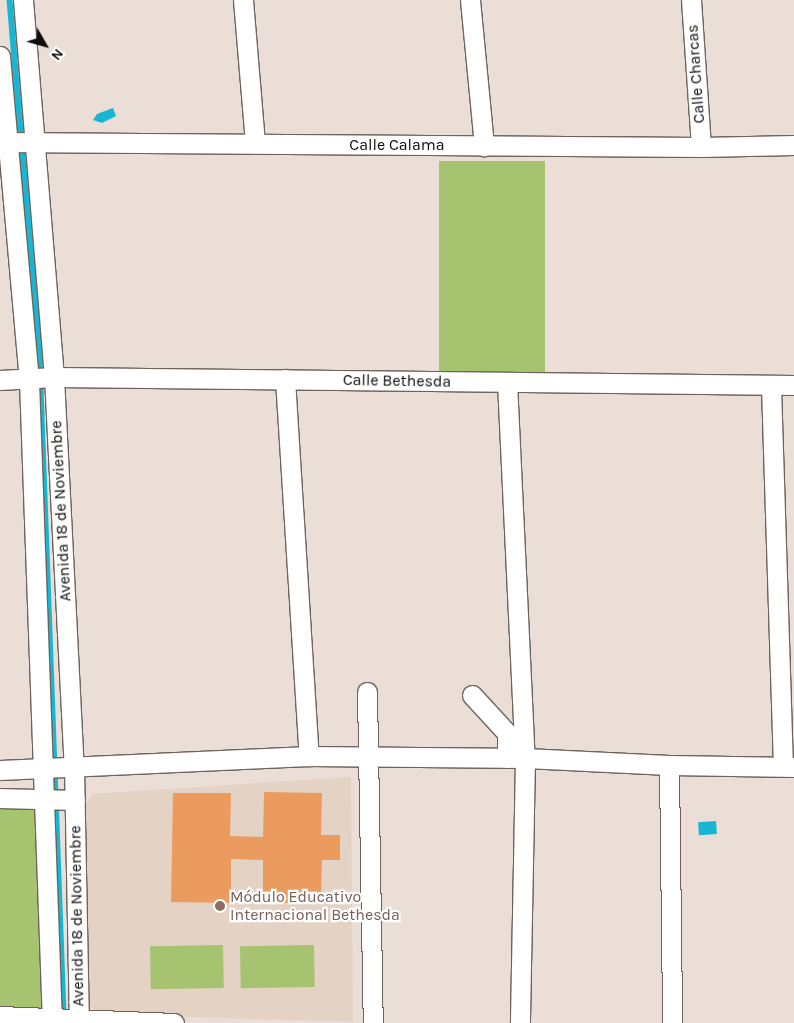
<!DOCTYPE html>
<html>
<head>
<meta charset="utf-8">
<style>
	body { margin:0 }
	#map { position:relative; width:794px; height:1023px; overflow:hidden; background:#eaded6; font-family:Karla,sans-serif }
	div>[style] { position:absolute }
	.built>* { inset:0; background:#e4d2c5 }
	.green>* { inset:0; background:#a6c370; transform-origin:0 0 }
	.water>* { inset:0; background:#19b6d4; transform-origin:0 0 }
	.stream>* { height:5.5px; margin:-2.75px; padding:0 2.75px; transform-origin:2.75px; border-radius:2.75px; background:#19b6d4 }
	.building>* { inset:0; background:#ec9b5f }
	.roads { filter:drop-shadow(1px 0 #6d635c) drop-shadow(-1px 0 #6d635c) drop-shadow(0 1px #6d635c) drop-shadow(0 -1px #6d635c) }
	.minor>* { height:19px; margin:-9.5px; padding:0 9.5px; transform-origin:9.5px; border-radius:9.5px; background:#fff }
	.dots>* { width:14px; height:14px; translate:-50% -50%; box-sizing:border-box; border:2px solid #fff; border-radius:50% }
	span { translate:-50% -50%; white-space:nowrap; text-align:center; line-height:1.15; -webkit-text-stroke:4.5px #fff; paint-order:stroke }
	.street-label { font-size:16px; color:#0e0b08 }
	.education-label { font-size:16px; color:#785e54 }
	.left { translate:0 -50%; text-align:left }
	.north { position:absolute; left:20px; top:20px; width:50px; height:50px; -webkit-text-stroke:4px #fff; paint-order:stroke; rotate:128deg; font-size:14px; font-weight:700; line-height:20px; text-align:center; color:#0e0b08 }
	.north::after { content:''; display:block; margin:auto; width:18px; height:22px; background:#0e0b08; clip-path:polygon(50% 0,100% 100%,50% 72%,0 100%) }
</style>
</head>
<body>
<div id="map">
	<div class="built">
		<div style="clip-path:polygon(351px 777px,353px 1022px,96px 1014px,90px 1006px,85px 807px,92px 794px)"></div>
	</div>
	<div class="green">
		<div style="left:439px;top:161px;width:106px;height:214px"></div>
		<div style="clip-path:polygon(0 799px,35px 799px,57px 1009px,0 1009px)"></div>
		<div style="left:223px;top:945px;width:43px;height:73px;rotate:89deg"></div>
		<div style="left:314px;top:945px;width:42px;height:74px;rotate:89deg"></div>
	</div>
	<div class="water">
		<div style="clip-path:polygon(113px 108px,116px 116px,102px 123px,93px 120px,97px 114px)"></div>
		<div style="left:716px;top:821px;width:13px;height:18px;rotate:86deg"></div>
	</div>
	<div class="stream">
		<div style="left:10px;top:0;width:361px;rotate:85.2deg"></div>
		<div style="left:40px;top:360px;width:656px;rotate:87.9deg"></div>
	</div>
	<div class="building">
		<div style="clip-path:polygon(264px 792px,322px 793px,321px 835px,340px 835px,340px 860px,322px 860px,321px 903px,263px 903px,263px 860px,231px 859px,231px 903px,171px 902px,173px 793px,231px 793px,230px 836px,263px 837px)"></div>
	</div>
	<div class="roads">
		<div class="minor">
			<div style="left:23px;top:0;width:378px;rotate:85.3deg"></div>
			<div style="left:54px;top:377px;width:391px;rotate:87.1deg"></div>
			<div style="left:74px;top:767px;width:256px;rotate:88.9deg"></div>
			<div style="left:243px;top:0;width:144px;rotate:85.2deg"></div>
			<div style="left:470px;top:0;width:147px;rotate:84.5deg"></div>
			<div style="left:691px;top:0;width:147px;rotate:86.1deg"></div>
			<div style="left:0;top:56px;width:326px;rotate:84.9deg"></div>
			<div style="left:29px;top:381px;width:642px;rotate:87.95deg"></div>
			<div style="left:0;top:142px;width:701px;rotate:0.41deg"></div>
			<div style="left:701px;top:147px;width:93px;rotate:-1.2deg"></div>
			<div style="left:285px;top:379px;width:378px;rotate:86.4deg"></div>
			<div style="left:0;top:380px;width:54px;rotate:-3.2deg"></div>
			<div style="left:54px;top:377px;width:740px;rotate:0.62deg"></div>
			<div style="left:507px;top:382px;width:376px;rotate:87.3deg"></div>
			<div style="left:525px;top:758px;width:265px;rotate:91.1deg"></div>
			<div style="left:771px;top:386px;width:380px;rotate:88.2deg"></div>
			<div style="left:367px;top:692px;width:331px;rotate:89deg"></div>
			<div style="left:472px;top:695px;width:52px;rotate:47.4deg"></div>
			<div style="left:507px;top:733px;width:25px;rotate:90deg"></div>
			<div style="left:669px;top:765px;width:258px;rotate:89.3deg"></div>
			<div style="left:0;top:770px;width:309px;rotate:-2.6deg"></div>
			<div style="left:309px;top:756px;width:216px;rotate:0.5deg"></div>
			<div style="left:525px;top:758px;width:144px;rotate:2.8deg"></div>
			<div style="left:669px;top:765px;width:125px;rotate:0.9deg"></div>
			<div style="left:0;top:798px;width:75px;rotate:1.5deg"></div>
			<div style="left:0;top:1016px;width:174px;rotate:2.3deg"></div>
		</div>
	</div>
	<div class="dots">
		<div style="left:220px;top:906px;background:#8d6e63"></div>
	</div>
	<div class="street-label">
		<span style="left:696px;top:74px;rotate:-94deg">Calle Charcas</span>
		<span style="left:397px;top:145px">Calle Calama</span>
		<span style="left:397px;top:381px;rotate:1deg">Calle Bethesda</span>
		<span style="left:61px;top:511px;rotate:-93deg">Avenida 18 de Noviembre</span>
		<span style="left:77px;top:916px;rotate:-91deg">Avenida 18 de Noviembre</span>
	</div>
	<div class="education-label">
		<span class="left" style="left:230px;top:906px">Módulo Educativo<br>Internacional Bethesda</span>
	</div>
	<div class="north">N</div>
</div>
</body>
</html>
